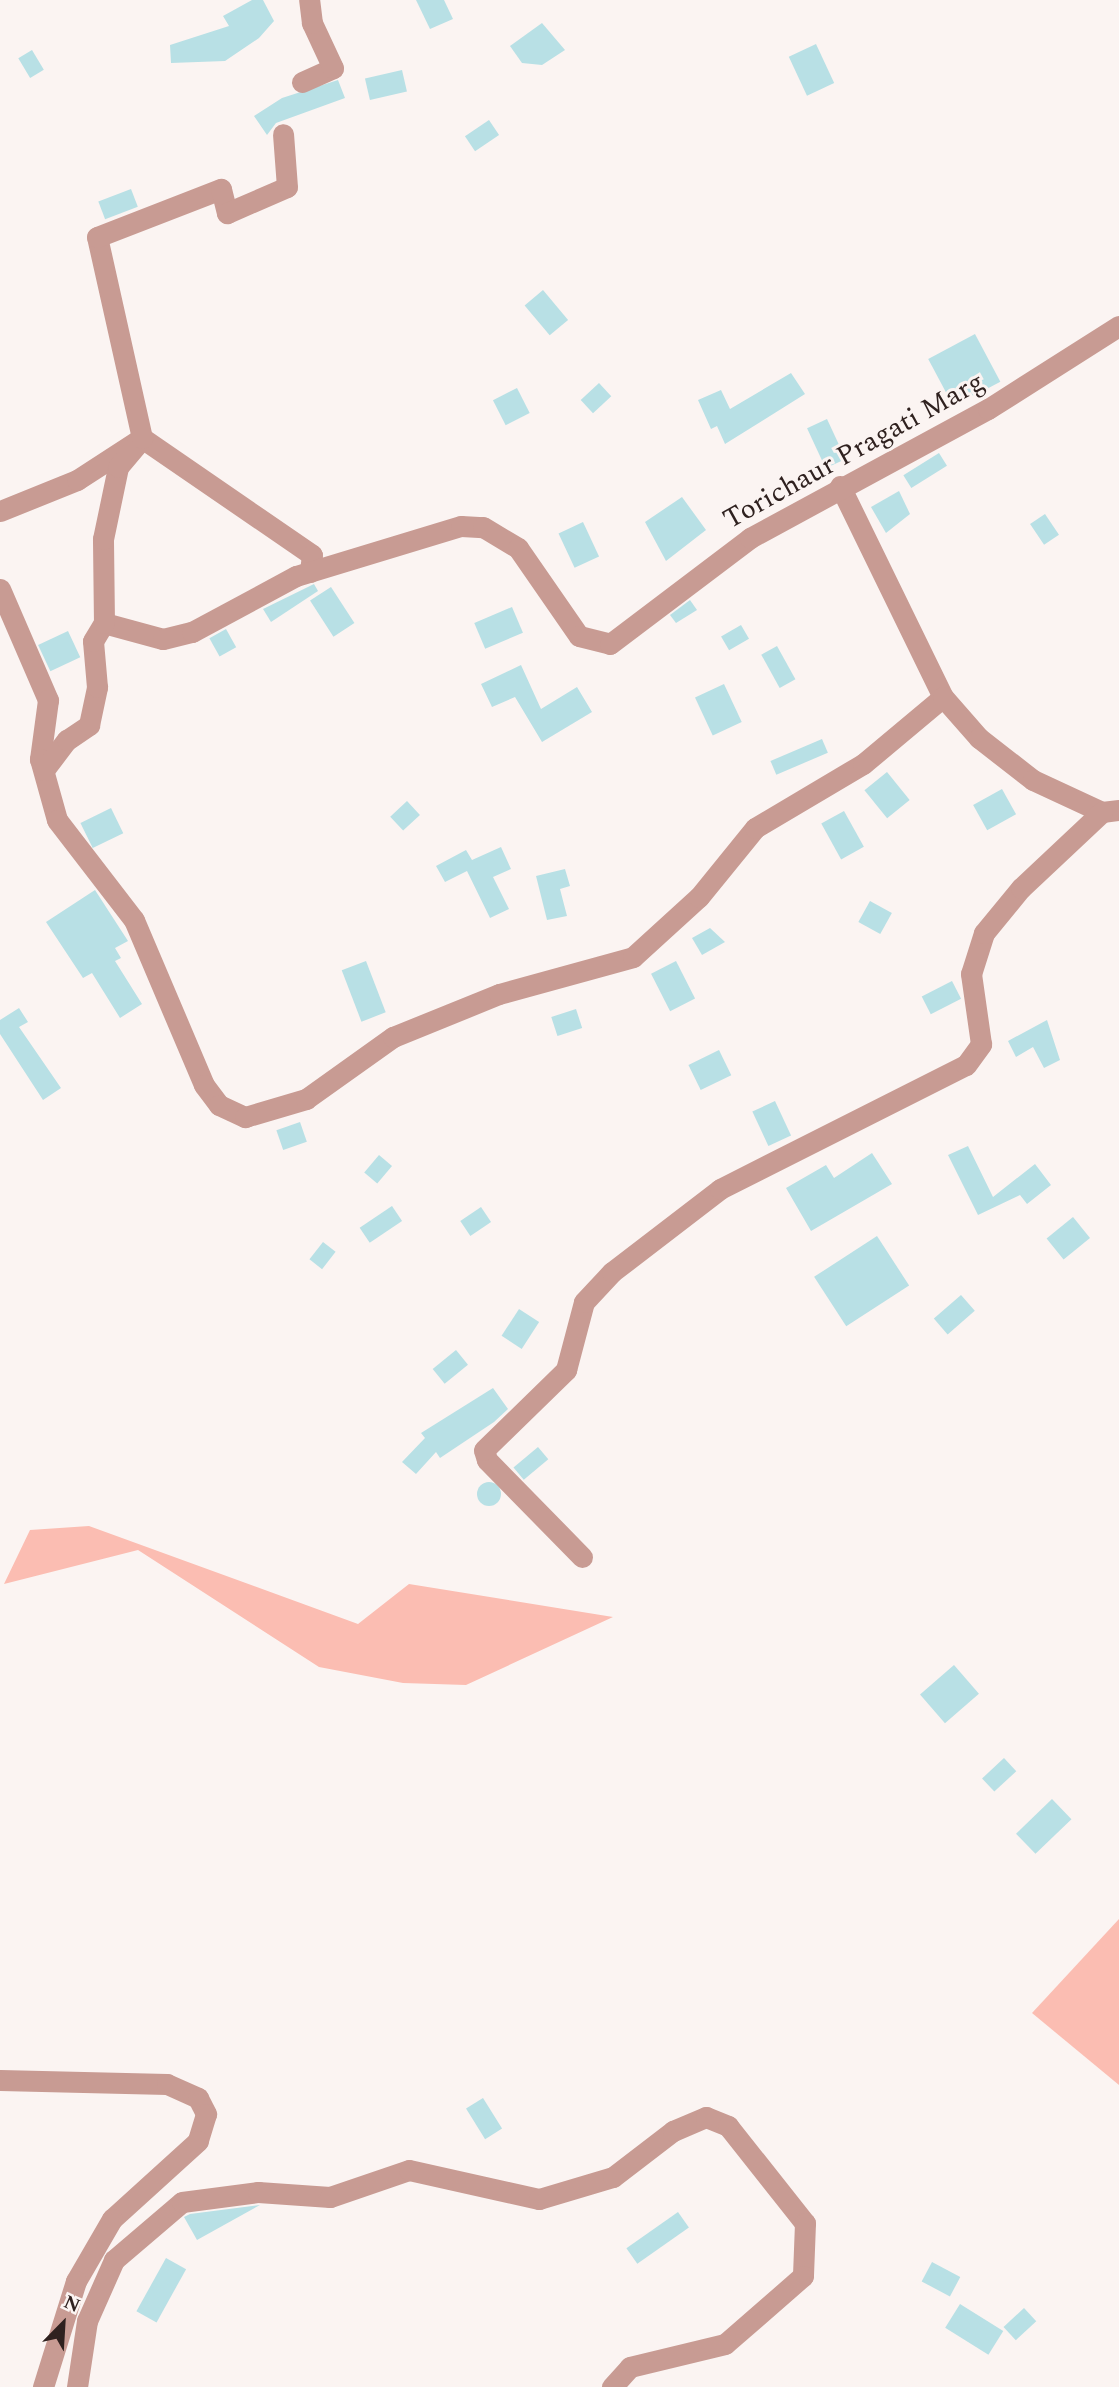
<!DOCTYPE html>
<html>
<head>
<meta charset="utf-8">
<style>
	body { margin:0 }
	#map { position:relative; width:1119px; height:2387px; overflow:hidden; background:#fbf4f2; font-family:Spectral,serif }
	div>[style] { position:absolute }
	.green>* { inset:0; background:#fbbdb2 }
	.building>* { inset:0; background:#b8e0e5; transform-origin:0 0 }
	.round { border-radius:50% }
	.minor>* { height:21px; margin:-10.5px; padding:0 10.5px; transform-origin:10.5px; border-radius:10.5px; background:#c89b93 }
	span { translate:-50% -50%; white-space:nowrap; text-align:center; line-height:1.15; -webkit-text-stroke:6px #fbf4f2; paint-order:stroke }
	.street-label { font-size:28px; color:#2f211f }
	.north { position:absolute; left:28px; top:2289px; width:70px; height:70px; -webkit-text-stroke:5px #fbf4f2; paint-order:stroke; rotate:24deg; font-size:19px; font-weight:700; line-height:28px; text-align:center; color:#2f211f }
	.north::after { content:''; display:block; margin:auto; width:24px; height:32px; background:#2f211f; clip-path:polygon(50% 0,100% 100%,50% 72%,0 100%) }
</style>
</head>
<body>
<div id="map">
	<div class="green">
		<div style="clip-path:polygon(89px 1526px,358px 1624px,409px 1584px,613px 1617px,466px 1685px,403px 1683px,319px 1667px,138px 1550px,4px 1584px,30px 1530px)"></div>
		<div style="clip-path:polygon(1119px 1919px,1119px 2085px,1032px 2013px)"></div>
	</div>
	<div class="building">
		<div style="clip-path:polygon(252px 0,263px 0,274px 21px,259px 38px,225px 61px,171px 63px,170px 45px,229px 26px,223px 16px)"></div>
		<div style="clip-path:polygon(416px 0,444px 0,453px 19px,430px 29px)"></div>
		<div style="clip-path:polygon(542px 23px,565px 50px,542px 65px,522px 63px,510px 46px)"></div>
		<div style="left:816px;top:44px;width:43px;height:30px;rotate:65deg"></div>
		<div style="left:32px;top:50px;width:23px;height:16px;rotate:59deg"></div>
		<div style="left:402px;top:70px;width:22px;height:38px;rotate:77deg"></div>
		<div style="clip-path:polygon(338px 80px,345px 98px,276px 123px,267px 135px,254px 116px,282px 98px)"></div>
		<div style="left:489px;top:120px;width:18px;height:29px;rotate:56deg"></div>
		<div style="left:131px;top:189px;width:19px;height:35px;rotate:69deg"></div>
		<div style="left:543px;top:290px;width:39px;height:24px;rotate:50deg"></div>
		<div style="left:975px;top:334px;width:54px;height:53px;rotate:62deg"></div>
		<div style="clip-path:polygon(791px 373px,805px 394px,725px 444px,717px 426px,711px 429px,698px 400px,721px 390px,730px 409px)"></div>
		<div style="left:599px;top:383px;width:18px;height:25px;rotate:47deg"></div>
		<div style="left:517px;top:388px;width:28px;height:27px;rotate:63deg"></div>
		<div style="left:827px;top:419px;width:44px;height:22px;rotate:65deg"></div>
		<div style="left:939px;top:453px;width:15px;height:42px;rotate:58deg"></div>
		<div style="clip-path:polygon(899px 491px,910px 514px,886px 533px,871px 507px)"></div>
		<div style="clip-path:polygon(682px 497px,706px 530px,666px 561px,645px 522px)"></div>
		<div style="left:1045px;top:514px;width:25px;height:18px;rotate:56deg"></div>
		<div style="left:583px;top:522px;width:38px;height:27px;rotate:65deg"></div>
		<div style="clip-path:polygon(314px 584px,318px 591px,271px 622px,263px 609px)"></div>
		<div style="left:331px;top:587px;width:43px;height:25px;rotate:57deg"></div>
		<div style="clip-path:polygon(690px 600px,697px 610px,676px 623px,670px 615px)"></div>
		<div style="left:512px;top:607px;width:28px;height:41px;rotate:67deg"></div>
		<div style="left:741px;top:625px;width:16px;height:23px;rotate:60deg"></div>
		<div style="left:226px;top:629px;width:21px;height:19px;rotate:61deg"></div>
		<div style="left:68px;top:631px;width:29px;height:33px;rotate:65deg"></div>
		<div style="left:777px;top:646px;width:38px;height:18px;rotate:61deg"></div>
		<div style="clip-path:polygon(521px 665px,541px 709px,577px 687px,592px 712px,542px 742px,515px 697px,492px 707px,481px 684px)"></div>
		<div style="left:724px;top:684px;width:42px;height:32px;rotate:65deg"></div>
		<div style="left:822px;top:739px;width:15px;height:56px;rotate:67deg"></div>
		<div style="left:887px;top:772px;width:36px;height:29px;rotate:51deg"></div>
		<div style="left:1002px;top:789px;width:29px;height:33px;rotate:61deg"></div>
		<div style="left:407px;top:801px;width:19px;height:23px;rotate:47deg"></div>
		<div style="left:111px;top:808px;width:28px;height:34px;rotate:64deg"></div>
		<div style="left:844px;top:811px;width:41px;height:26px;rotate:61deg"></div>
		<div style="clip-path:polygon(501px 847px,511px 869px,493px 877px,509px 909px,490px 918px,467px 871px,445px 882px,436px 866px,466px 850px,472px 860px)"></div>
		<div style="clip-path:polygon(565px 869px,570px 886px,560px 889px,567px 916px,547px 920px,536px 876px)"></div>
		<div style="clip-path:polygon(95px 890px,128px 941px,115px 948px,121px 958px,115px 961px,142px 1004px,120px 1018px,92px 973px,83px 978px,46px 922px)"></div>
		<div style="left:870px;top:901px;width:25px;height:24px;rotate:29deg"></div>
		<div style="clip-path:polygon(710px 928px,725px 942px,702px 955px,692px 938px)"></div>
		<div style="left:366px;top:961px;width:55px;height:26px;rotate:69deg"></div>
		<div style="left:676px;top:961px;width:42px;height:28px;rotate:63deg"></div>
		<div style="left:952px;top:981px;width:20px;height:34px;rotate:63deg"></div>
		<div style="clip-path:polygon(19px 1008px,28px 1022px,19px 1027px,61px 1088px,43px 1100px,0 1034px,0 1020px)"></div>
		<div style="left:576px;top:1009px;width:20px;height:26px;rotate:72deg"></div>
		<div style="clip-path:polygon(1047px 1020px,1060px 1060px,1044px 1068px,1033px 1047px,1016px 1057px,1008px 1041px)"></div>
		<div style="left:719px;top:1050px;width:28px;height:34px;rotate:64deg"></div>
		<div style="left:775px;top:1101px;width:38px;height:25px;rotate:65deg"></div>
		<div style="left:300px;top:1122px;width:21px;height:25px;rotate:71deg"></div>
		<div style="clip-path:polygon(968px 1146px,993px 1197px,1035px 1164px,1051px 1185px,1027px 1204px,1020px 1195px,978px 1215px,948px 1155px)"></div>
		<div style="clip-path:polygon(872px 1153px,892px 1184px,811px 1231px,786px 1188px,826px 1165px,834px 1178px)"></div>
		<div style="left:379px;top:1155px;width:17px;height:23px;rotate:40deg"></div>
		<div style="left:392px;top:1206px;width:18px;height:39px;rotate:56deg"></div>
		<div style="left:481px;top:1207px;width:18px;height:25px;rotate:56deg"></div>
		<div style="left:1073px;top:1217px;width:27px;height:34px;rotate:51deg"></div>
		<div style="left:877px;top:1236px;width:59px;height:75px;rotate:57deg"></div>
		<div style="left:323px;top:1242px;width:16px;height:22px;rotate:38deg"></div>
		<div style="left:961px;top:1295px;width:21px;height:36px;rotate:49deg"></div>
		<div style="left:519px;top:1309px;width:24px;height:32px;rotate:33deg"></div>
		<div style="left:456px;top:1350px;width:19px;height:30px;rotate:51deg"></div>
		<div style="clip-path:polygon(493px 1388px,508px 1409px,494px 1422px,440px 1458px,436px 1452px,416px 1474px,402px 1462px,425px 1438px,421px 1433px)"></div>
		<div style="left:538px;top:1447px;width:16px;height:32px;rotate:50deg"></div>
		<div class="round" style="left:477px;top:1482px;width:24px;height:24px"></div>
		<div style="left:954px;top:1665px;width:38px;height:45px;rotate:49deg"></div>
		<div style="left:1004px;top:1758px;width:18px;height:30px;rotate:47deg"></div>
		<div style="left:1052px;top:1799px;width:28px;height:50px;rotate:46deg"></div>
		<div style="left:483px;top:2098px;width:36px;height:20px;rotate:58deg"></div>
		<div style="clip-path:polygon(260px 2205px,197px 2240px,184px 2217px,190px 2214px)"></div>
		<div style="left:678px;top:2212px;width:19px;height:63px;rotate:55deg"></div>
		<div style="left:166px;top:2258px;width:23px;height:61px;rotate:29deg"></div>
		<div style="left:932px;top:2262px;width:32px;height:22px;rotate:28deg"></div>
		<div style="left:960px;top:2304px;width:51px;height:28px;rotate:32deg"></div>
		<div style="left:1024px;top:2308px;width:18px;height:28px;rotate:47deg"></div>
	</div>
	<div class="minor">
		<div style="left:302px;top:82px;width:34px;rotate:-24deg"></div>
		<div style="left:333px;top:68px;width:50px;rotate:-115deg"></div>
		<div style="left:312px;top:23px;width:23px;rotate:-97deg"></div>
		<div style="left:840px;top:486px;width:235px;rotate:64deg"></div>
		<div style="left:0;top:511px;width:83px;rotate:-21.9deg"></div>
		<div style="left:77px;top:480px;width:77px;rotate:-32.9deg"></div>
		<div style="left:142px;top:438px;width:206px;rotate:34.5deg"></div>
		<div style="left:312px;top:555px;width:17px;rotate:97deg"></div>
		<div style="left:0;top:589px;width:121px;rotate:66.6deg"></div>
		<div style="left:48px;top:700px;width:60px;rotate:97.7deg"></div>
		<div style="left:40px;top:759px;width:63px;rotate:74.4deg"></div>
		<div style="left:57px;top:820px;width:126px;rotate:52.4deg"></div>
		<div style="left:134px;top:920px;width:179px;rotate:67deg"></div>
		<div style="left:204px;top:1085px;width:25px;rotate:53deg"></div>
		<div style="left:219px;top:1105px;width:29px;rotate:25deg"></div>
		<div style="left:245px;top:1117px;width:64px;rotate:-16.4deg"></div>
		<div style="left:306px;top:1099px;width:107px;rotate:-35.5deg"></div>
		<div style="left:393px;top:1037px;width:114px;rotate:-22.1deg"></div>
		<div style="left:499px;top:994px;width:139px;rotate:-15.4deg"></div>
		<div style="left:633px;top:957px;width:89px;rotate:-42.3deg"></div>
		<div style="left:699px;top:897px;width:89px;rotate:-50.9deg"></div>
		<div style="left:755px;top:828px;width:126px;rotate:-30.7deg"></div>
		<div style="left:863px;top:764px;width:104px;rotate:-39.9deg"></div>
		<div style="left:943px;top:697px;width:55px;rotate:48.7deg"></div>
		<div style="left:979px;top:738px;width:68px;rotate:37.9deg"></div>
		<div style="left:1033px;top:780px;width:76px;rotate:24.9deg"></div>
		<div style="left:1102px;top:812px;width:17px;rotate:-7deg"></div>
		<div style="left:104px;top:623px;width:61px;rotate:15.2deg"></div>
		<div style="left:163px;top:639px;width:30px;rotate:-14deg"></div>
		<div style="left:192px;top:632px;width:118px;rotate:-28.3deg"></div>
		<div style="left:296px;top:576px;width:172px;rotate:-16.9deg"></div>
		<div style="left:461px;top:526px;width:22px;rotate:3deg"></div>
		<div style="left:483px;top:527px;width:41px;rotate:31deg"></div>
		<div style="left:518px;top:548px;width:107px;rotate:55.3deg"></div>
		<div style="left:579px;top:636px;width:32px;rotate:14deg"></div>
		<div style="left:610px;top:644px;width:176px;rotate:-37.1deg"></div>
		<div style="left:750px;top:538px;width:271px;rotate:-28.5deg"></div>
		<div style="left:988px;top:409px;width:155px;rotate:-32.4deg"></div>
		<div style="left:44px;top:770px;width:38px;rotate:-53deg"></div>
		<div style="left:67px;top:740px;width:27px;rotate:-34deg"></div>
		<div style="left:89px;top:725px;width:39px;rotate:-78deg"></div>
		<div style="left:97px;top:687px;width:46px;rotate:-95deg"></div>
		<div style="left:93px;top:641px;width:21px;rotate:-59deg"></div>
		<div style="left:104px;top:623px;width:84px;rotate:-90.7deg"></div>
		<div style="left:103px;top:539px;width:74px;rotate:-78.2deg"></div>
		<div style="left:118px;top:467px;width:38px;rotate:-50deg"></div>
		<div style="left:142px;top:438px;width:206px;rotate:-102.6deg"></div>
		<div style="left:97px;top:237px;width:133px;rotate:-21.2deg"></div>
		<div style="left:221px;top:189px;width:25px;rotate:76deg"></div>
		<div style="left:227px;top:213px;width:65px;rotate:-23.4deg"></div>
		<div style="left:287px;top:187px;width:53px;rotate:-94.3deg"></div>
		<div style="left:582px;top:1557px;width:136px;rotate:-134.4deg"></div>
		<div style="left:487px;top:1460px;width:10px;rotate:-107deg"></div>
		<div style="left:484px;top:1450px;width:115px;rotate:-44.3deg"></div>
		<div style="left:566px;top:1370px;width:70px;rotate:-75.2deg"></div>
		<div style="left:584px;top:1302px;width:41px;rotate:-47deg"></div>
		<div style="left:612px;top:1272px;width:136px;rotate:-37.5deg"></div>
		<div style="left:720px;top:1189px;width:275px;rotate:-26.8deg"></div>
		<div style="left:966px;top:1065px;width:26px;rotate:-54deg"></div>
		<div style="left:981px;top:1044px;width:71px;rotate:-98.1deg"></div>
		<div style="left:971px;top:974px;width:43px;rotate:-72.4deg"></div>
		<div style="left:984px;top:933px;width:58px;rotate:-50.6deg"></div>
		<div style="left:1021px;top:888px;width:111px;rotate:-43.2deg"></div>
		<div style="left:0;top:2080px;width:167px;rotate:1.4deg"></div>
		<div style="left:167px;top:2084px;width:34px;rotate:24deg"></div>
		<div style="left:198px;top:2098px;width:18px;rotate:63deg"></div>
		<div style="left:206px;top:2114px;width:28px;rotate:107deg"></div>
		<div style="left:198px;top:2141px;width:116px;rotate:137.8deg"></div>
		<div style="left:112px;top:2219px;width:72px;rotate:120.1deg"></div>
		<div style="left:76px;top:2281px;width:111px;rotate:107.3deg"></div>
		<div style="left:77px;top:2387px;width:67px;rotate:-81.4deg"></div>
		<div style="left:87px;top:2321px;width:67px;rotate:-66.1deg"></div>
		<div style="left:114px;top:2260px;width:89px;rotate:-40.5deg"></div>
		<div style="left:182px;top:2202px;width:77px;rotate:-7.5deg"></div>
		<div style="left:258px;top:2192px;width:72px;rotate:4deg"></div>
		<div style="left:330px;top:2197px;width:83px;rotate:-18.9deg"></div>
		<div style="left:409px;top:2170px;width:133px;rotate:12.6deg"></div>
		<div style="left:539px;top:2199px;width:77px;rotate:-16.6deg"></div>
		<div style="left:613px;top:2177px;width:76px;rotate:-37.5deg"></div>
		<div style="left:673px;top:2131px;width:36px;rotate:-23deg"></div>
		<div style="left:706px;top:2117px;width:24px;rotate:22deg"></div>
		<div style="left:728px;top:2126px;width:124px;rotate:51.6deg"></div>
		<div style="left:805px;top:2223px;width:53px;rotate:92.2deg"></div>
		<div style="left:803px;top:2276px;width:103px;rotate:138.9deg"></div>
		<div style="left:725px;top:2344px;width:98px;rotate:166.4deg"></div>
		<div style="left:630px;top:2367px;width:27px;rotate:132deg"></div>
	</div>
	<div class="street-label">
		<span style="left:854px;top:451px;rotate:-29deg">Torichaur Pragati Marg</span>
	</div>
	<div class="north">N</div>
</div>
</body>
</html>
